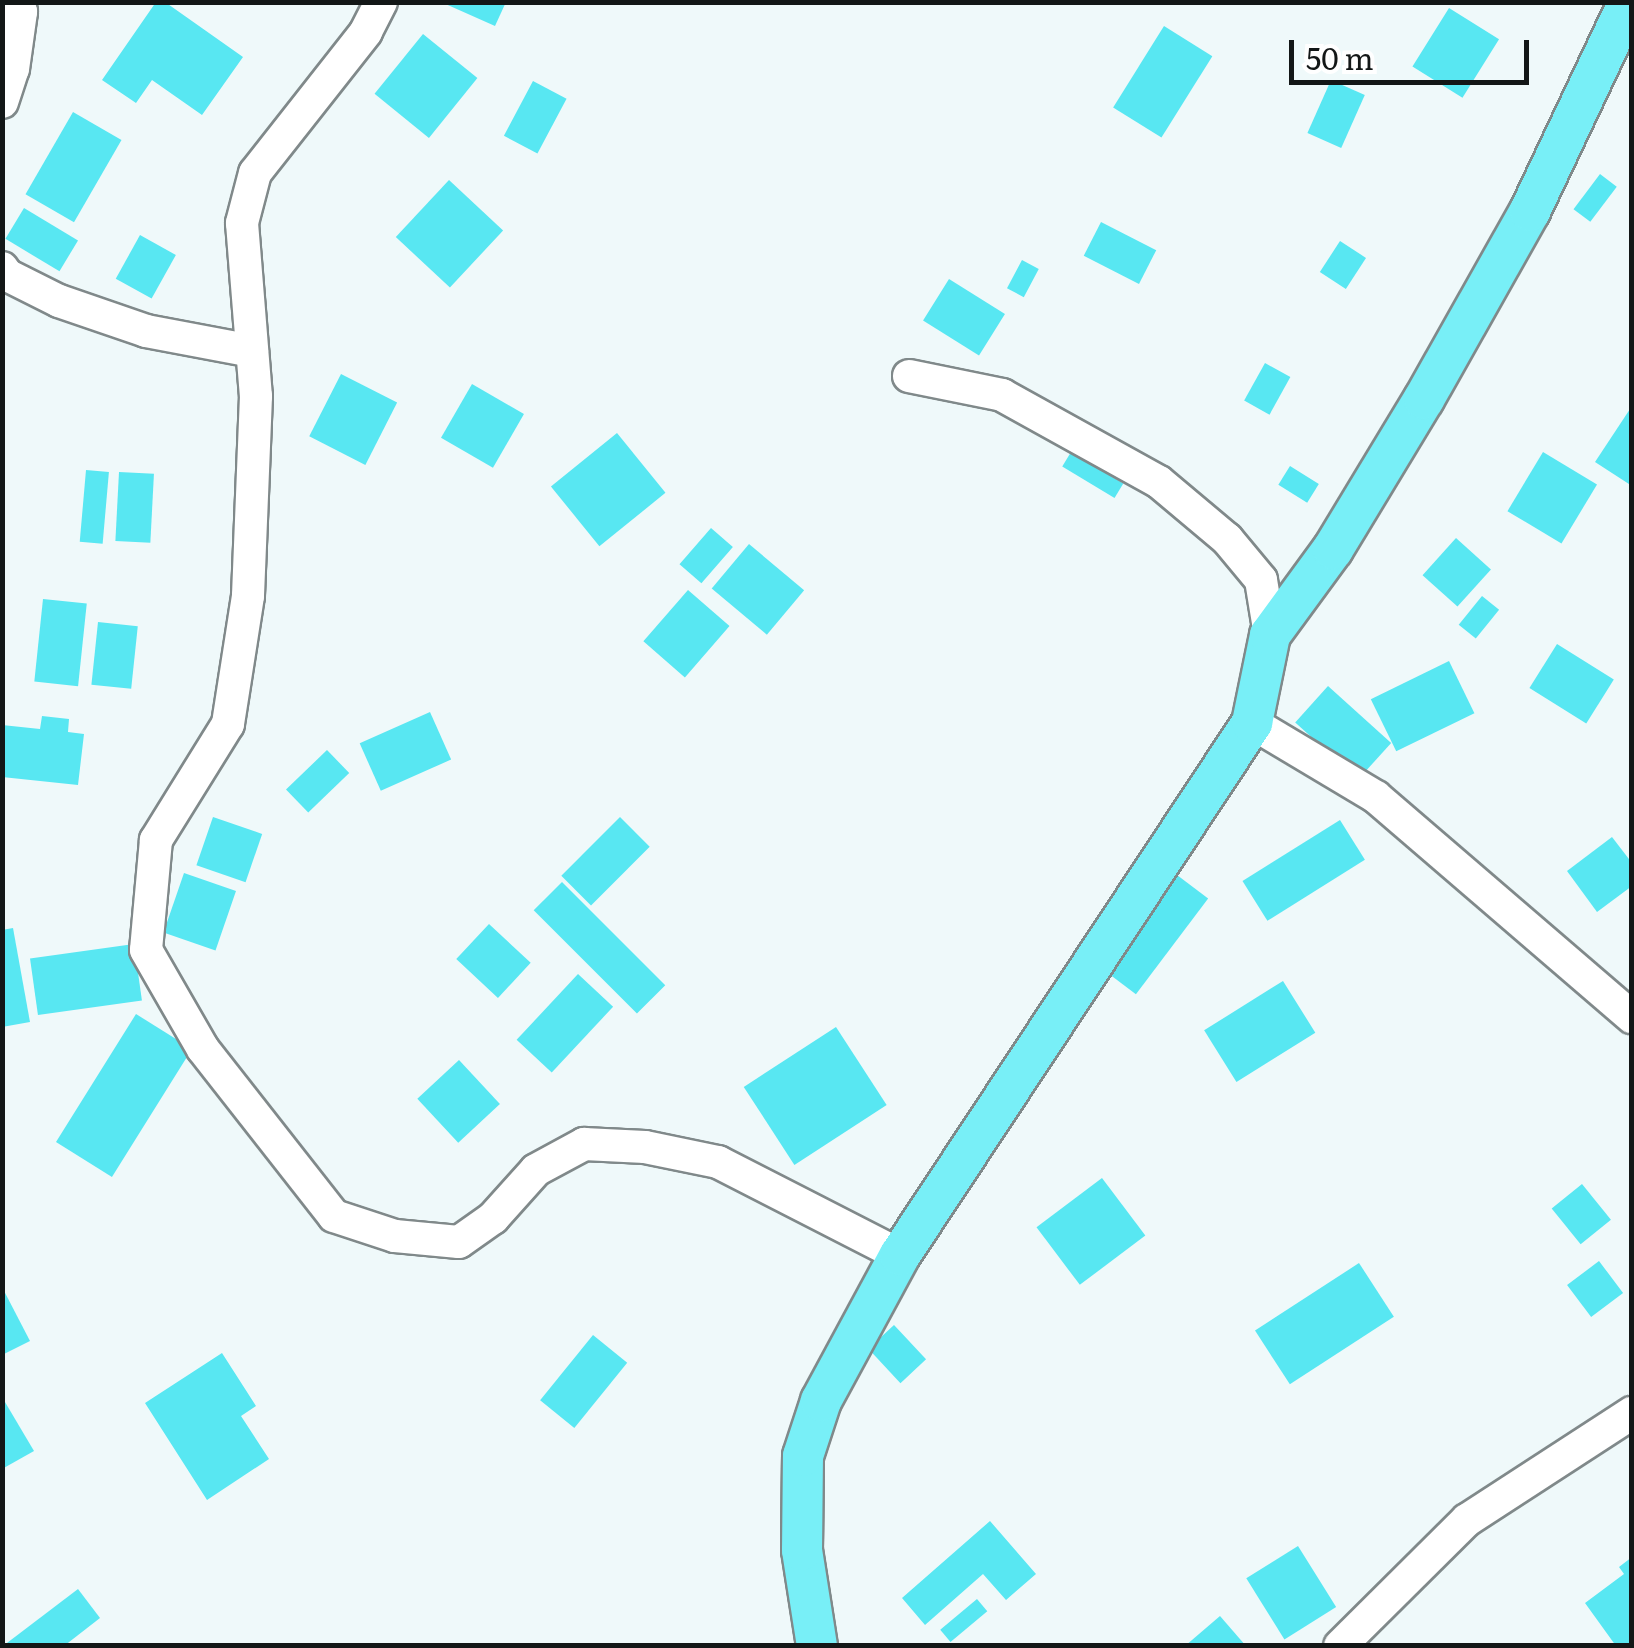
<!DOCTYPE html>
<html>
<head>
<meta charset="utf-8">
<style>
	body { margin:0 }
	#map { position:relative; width:1634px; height:1648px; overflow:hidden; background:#eff9fa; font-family:Literata,serif }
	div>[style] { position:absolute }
	.building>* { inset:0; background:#58e7f2; transform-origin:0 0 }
	.roads { filter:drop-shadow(2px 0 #80898a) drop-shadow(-2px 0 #80898a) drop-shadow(0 2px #80898a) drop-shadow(0 -2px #80898a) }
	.minor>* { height:32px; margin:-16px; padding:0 16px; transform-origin:16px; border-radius:16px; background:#fff }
	.major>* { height:40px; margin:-20px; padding:0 20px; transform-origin:20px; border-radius:20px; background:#78eff7 }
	span { translate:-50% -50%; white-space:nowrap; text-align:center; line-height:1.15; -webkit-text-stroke:8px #fff; paint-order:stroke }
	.frame { position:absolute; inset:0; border:5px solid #131717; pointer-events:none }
	.scale { position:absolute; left:1289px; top:40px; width:240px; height:45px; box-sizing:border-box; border:5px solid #131717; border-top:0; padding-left:12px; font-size:30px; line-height:35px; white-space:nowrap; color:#131717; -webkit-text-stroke:8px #fff; paint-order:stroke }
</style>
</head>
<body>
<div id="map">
	<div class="building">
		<div style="clip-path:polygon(156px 2px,165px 2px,243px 57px,202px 115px,152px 80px,136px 103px,102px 80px)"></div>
		<div style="clip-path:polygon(441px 2px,506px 2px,495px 26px)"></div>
		<div style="left:1449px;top:8px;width:59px;height:69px;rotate:32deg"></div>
		<div style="left:1164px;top:26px;width:57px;height:96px;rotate:32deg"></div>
		<div style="left:423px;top:34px;width:70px;height:77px;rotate:39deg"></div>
		<div style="left:1331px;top:80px;width:37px;height:58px;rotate:24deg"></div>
		<div style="left:533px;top:81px;width:38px;height:62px;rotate:28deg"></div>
		<div style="left:73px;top:112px;width:56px;height:95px;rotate:30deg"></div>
		<div style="left:1600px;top:174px;width:21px;height:44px;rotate:37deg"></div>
		<div style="left:449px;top:180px;width:74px;height:78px;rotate:43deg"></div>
		<div style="left:24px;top:208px;width:63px;height:36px;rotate:31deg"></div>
		<div style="left:1101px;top:222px;width:62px;height:38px;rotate:27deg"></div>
		<div style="left:140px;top:235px;width:41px;height:50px;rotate:29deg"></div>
		<div style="left:1340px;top:241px;width:31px;height:37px;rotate:33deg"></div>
		<div style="left:1022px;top:260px;width:19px;height:32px;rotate:28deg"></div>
		<div style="left:949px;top:279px;width:66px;height:49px;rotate:32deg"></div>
		<div style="left:1265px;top:363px;width:29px;height:43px;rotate:29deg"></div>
		<div style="left:341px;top:374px;width:63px;height:70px;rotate:27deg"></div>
		<div style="left:472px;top:384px;width:60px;height:62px;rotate:30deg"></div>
		<div style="clip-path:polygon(1632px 406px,1632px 486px,1595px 462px)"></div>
		<div style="left:617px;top:433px;width:77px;height:85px;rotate:51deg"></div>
		<div style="left:1071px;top:452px;width:61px;height:17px;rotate:31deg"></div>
		<div style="left:1543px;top:452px;width:63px;height:69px;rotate:31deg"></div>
		<div style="left:1290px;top:466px;width:34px;height:22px;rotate:32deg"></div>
		<div style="left:86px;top:470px;width:23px;height:72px;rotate:5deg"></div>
		<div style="left:119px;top:472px;width:35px;height:69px;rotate:3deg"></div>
		<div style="left:711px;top:528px;width:29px;height:48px;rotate:41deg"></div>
		<div style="left:1456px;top:538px;width:47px;height:50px;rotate:42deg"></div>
		<div style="left:749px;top:544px;width:72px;height:58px;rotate:40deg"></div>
		<div style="left:688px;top:590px;width:55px;height:68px;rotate:41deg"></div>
		<div style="left:1482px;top:596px;width:22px;height:37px;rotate:39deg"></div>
		<div style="left:43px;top:599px;width:44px;height:83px;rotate:6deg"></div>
		<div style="left:98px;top:622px;width:40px;height:63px;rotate:6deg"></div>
		<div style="left:1557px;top:644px;width:67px;height:52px;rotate:32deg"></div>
		<div style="left:1449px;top:661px;width:58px;height:87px;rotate:64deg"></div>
		<div style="left:1328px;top:686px;width:85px;height:49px;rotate:42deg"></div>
		<div style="left:430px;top:712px;width:52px;height:77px;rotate:66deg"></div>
		<div style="clip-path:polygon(42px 716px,69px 719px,68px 732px,84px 734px,78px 785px,2px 777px,2px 725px,40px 729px)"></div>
		<div style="left:327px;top:750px;width:32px;height:57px;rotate:46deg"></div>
		<div style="left:213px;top:817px;width:52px;height:51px;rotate:19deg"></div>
		<div style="left:620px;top:817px;width:42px;height:83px;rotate:45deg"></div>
		<div style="left:1340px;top:820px;width:47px;height:115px;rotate:58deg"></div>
		<div style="clip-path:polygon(1612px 837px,1632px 863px,1632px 886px,1597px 912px,1567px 871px)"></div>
		<div style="left:184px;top:873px;width:55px;height:63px;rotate:19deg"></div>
		<div style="left:1177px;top:875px;width:39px;height:120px;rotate:37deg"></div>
		<div style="left:562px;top:882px;width:146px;height:40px;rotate:45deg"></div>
		<div style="left:489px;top:924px;width:57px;height:48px;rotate:43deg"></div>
		<div style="clip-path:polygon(13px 928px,30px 1022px,2px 1027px,2px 930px)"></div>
		<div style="left:134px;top:944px;width:57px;height:105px;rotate:82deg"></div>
		<div style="left:578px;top:974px;width:48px;height:90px;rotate:43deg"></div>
		<div style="left:1283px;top:981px;width:61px;height:93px;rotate:58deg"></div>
		<div style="left:136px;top:1014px;width:66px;height:151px;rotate:32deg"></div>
		<div style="left:836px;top:1027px;width:93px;height:110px;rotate:57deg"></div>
		<div style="left:459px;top:1060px;width:60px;height:57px;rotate:47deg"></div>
		<div style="left:1102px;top:1178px;width:72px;height:82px;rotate:53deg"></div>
		<div style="left:1582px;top:1184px;width:46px;height:39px;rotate:51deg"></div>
		<div style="left:1599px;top:1261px;width:40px;height:40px;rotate:53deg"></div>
		<div style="left:1359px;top:1263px;width:64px;height:124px;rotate:57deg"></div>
		<div style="clip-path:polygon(2px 1287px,30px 1341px,2px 1355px)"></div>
		<div style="left:894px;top:1325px;width:47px;height:35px;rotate:47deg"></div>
		<div style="left:593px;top:1335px;width:44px;height:84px;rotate:39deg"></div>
		<div style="clip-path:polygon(222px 1353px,256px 1406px,241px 1416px,269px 1459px,207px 1500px,145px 1403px)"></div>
		<div style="clip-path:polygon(2px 1397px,34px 1451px,2px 1469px)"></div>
		<div style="clip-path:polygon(990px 1521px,1036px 1574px,1006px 1600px,983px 1574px,925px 1625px,902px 1598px)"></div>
		<div style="left:1298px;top:1546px;width:72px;height:61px;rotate:58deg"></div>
		<div style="clip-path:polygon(1632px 1557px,1632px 1646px,1616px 1646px,1585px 1603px,1624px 1574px,1619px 1567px)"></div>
		<div style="clip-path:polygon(78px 1589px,100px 1618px,64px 1646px,3px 1646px)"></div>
		<div style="left:977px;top:1599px;width:16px;height:48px;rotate:50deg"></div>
		<div style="clip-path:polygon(1220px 1616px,1246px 1646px,1185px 1646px)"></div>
	</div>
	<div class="roads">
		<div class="minor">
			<div style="left:381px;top:2px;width:34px;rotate:117deg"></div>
			<div style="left:366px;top:32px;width:179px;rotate:128.2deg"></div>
			<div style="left:255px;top:173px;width:52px;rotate:104.6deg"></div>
			<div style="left:242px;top:223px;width:174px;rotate:85.4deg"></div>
			<div style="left:256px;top:396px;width:200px;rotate:92.3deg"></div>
			<div style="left:248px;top:596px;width:130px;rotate:98.9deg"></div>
			<div style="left:228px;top:724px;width:137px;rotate:121.8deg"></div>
			<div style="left:156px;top:840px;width:110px;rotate:95.2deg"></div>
			<div style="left:146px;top:950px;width:114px;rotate:60.1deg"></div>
			<div style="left:203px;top:1049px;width:212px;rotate:51.9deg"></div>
			<div style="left:334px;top:1216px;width:64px;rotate:18.2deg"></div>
			<div style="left:395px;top:1236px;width:64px;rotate:5.4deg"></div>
			<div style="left:459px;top:1242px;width:42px;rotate:-35.2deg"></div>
			<div style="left:493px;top:1218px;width:64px;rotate:-48.1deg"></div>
			<div style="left:536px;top:1170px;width:55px;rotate:-28.4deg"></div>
			<div style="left:584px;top:1144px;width:61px;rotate:2.8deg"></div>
			<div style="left:645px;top:1147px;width:75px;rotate:11.6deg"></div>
			<div style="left:718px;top:1162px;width:204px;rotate:27.1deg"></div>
			<div style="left:2px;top:102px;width:35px;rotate:-72deg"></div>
			<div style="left:13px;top:69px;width:58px;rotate:-82deg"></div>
			<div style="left:21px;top:12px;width:11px;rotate:-112deg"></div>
			<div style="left:2px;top:268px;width:9px;rotate:54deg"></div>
			<div style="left:7px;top:275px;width:58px;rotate:26.6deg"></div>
			<div style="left:59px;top:301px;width:92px;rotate:19deg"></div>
			<div style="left:146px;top:331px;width:108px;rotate:10.7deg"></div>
			<div style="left:909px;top:376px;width:95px;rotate:11.5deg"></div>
			<div style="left:1002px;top:395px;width:179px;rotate:29deg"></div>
			<div style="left:1159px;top:482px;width:89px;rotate:40deg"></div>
			<div style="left:1227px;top:539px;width:53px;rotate:50.3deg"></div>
			<div style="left:1261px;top:580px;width:56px;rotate:80.7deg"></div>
			<div style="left:1252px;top:723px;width:144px;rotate:30.8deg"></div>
			<div style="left:1376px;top:797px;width:338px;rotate:40.7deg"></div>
			<div style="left:1340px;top:1646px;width:179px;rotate:-44.8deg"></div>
			<div style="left:1467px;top:1520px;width:197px;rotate:-33deg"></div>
		</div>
		<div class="major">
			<div style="left:817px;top:1646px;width:97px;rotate:-98.9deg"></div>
			<div style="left:802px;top:1550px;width:94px;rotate:-89.4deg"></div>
			<div style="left:803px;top:1456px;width:58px;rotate:-71.9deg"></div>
			<div style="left:821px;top:1401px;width:166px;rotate:-61.6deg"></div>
			<div style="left:900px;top:1255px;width:638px;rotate:-56.51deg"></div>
			<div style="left:1252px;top:723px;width:90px;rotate:-78.4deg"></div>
			<div style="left:1270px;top:635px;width:107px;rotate:-53.8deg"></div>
			<div style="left:1333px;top:549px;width:175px;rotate:-58.8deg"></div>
			<div style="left:1424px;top:399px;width:216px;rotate:-60.6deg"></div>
			<div style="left:1530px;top:211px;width:231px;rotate:-64.7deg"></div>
		</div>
	</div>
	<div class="frame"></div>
	<div class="scale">50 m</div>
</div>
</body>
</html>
